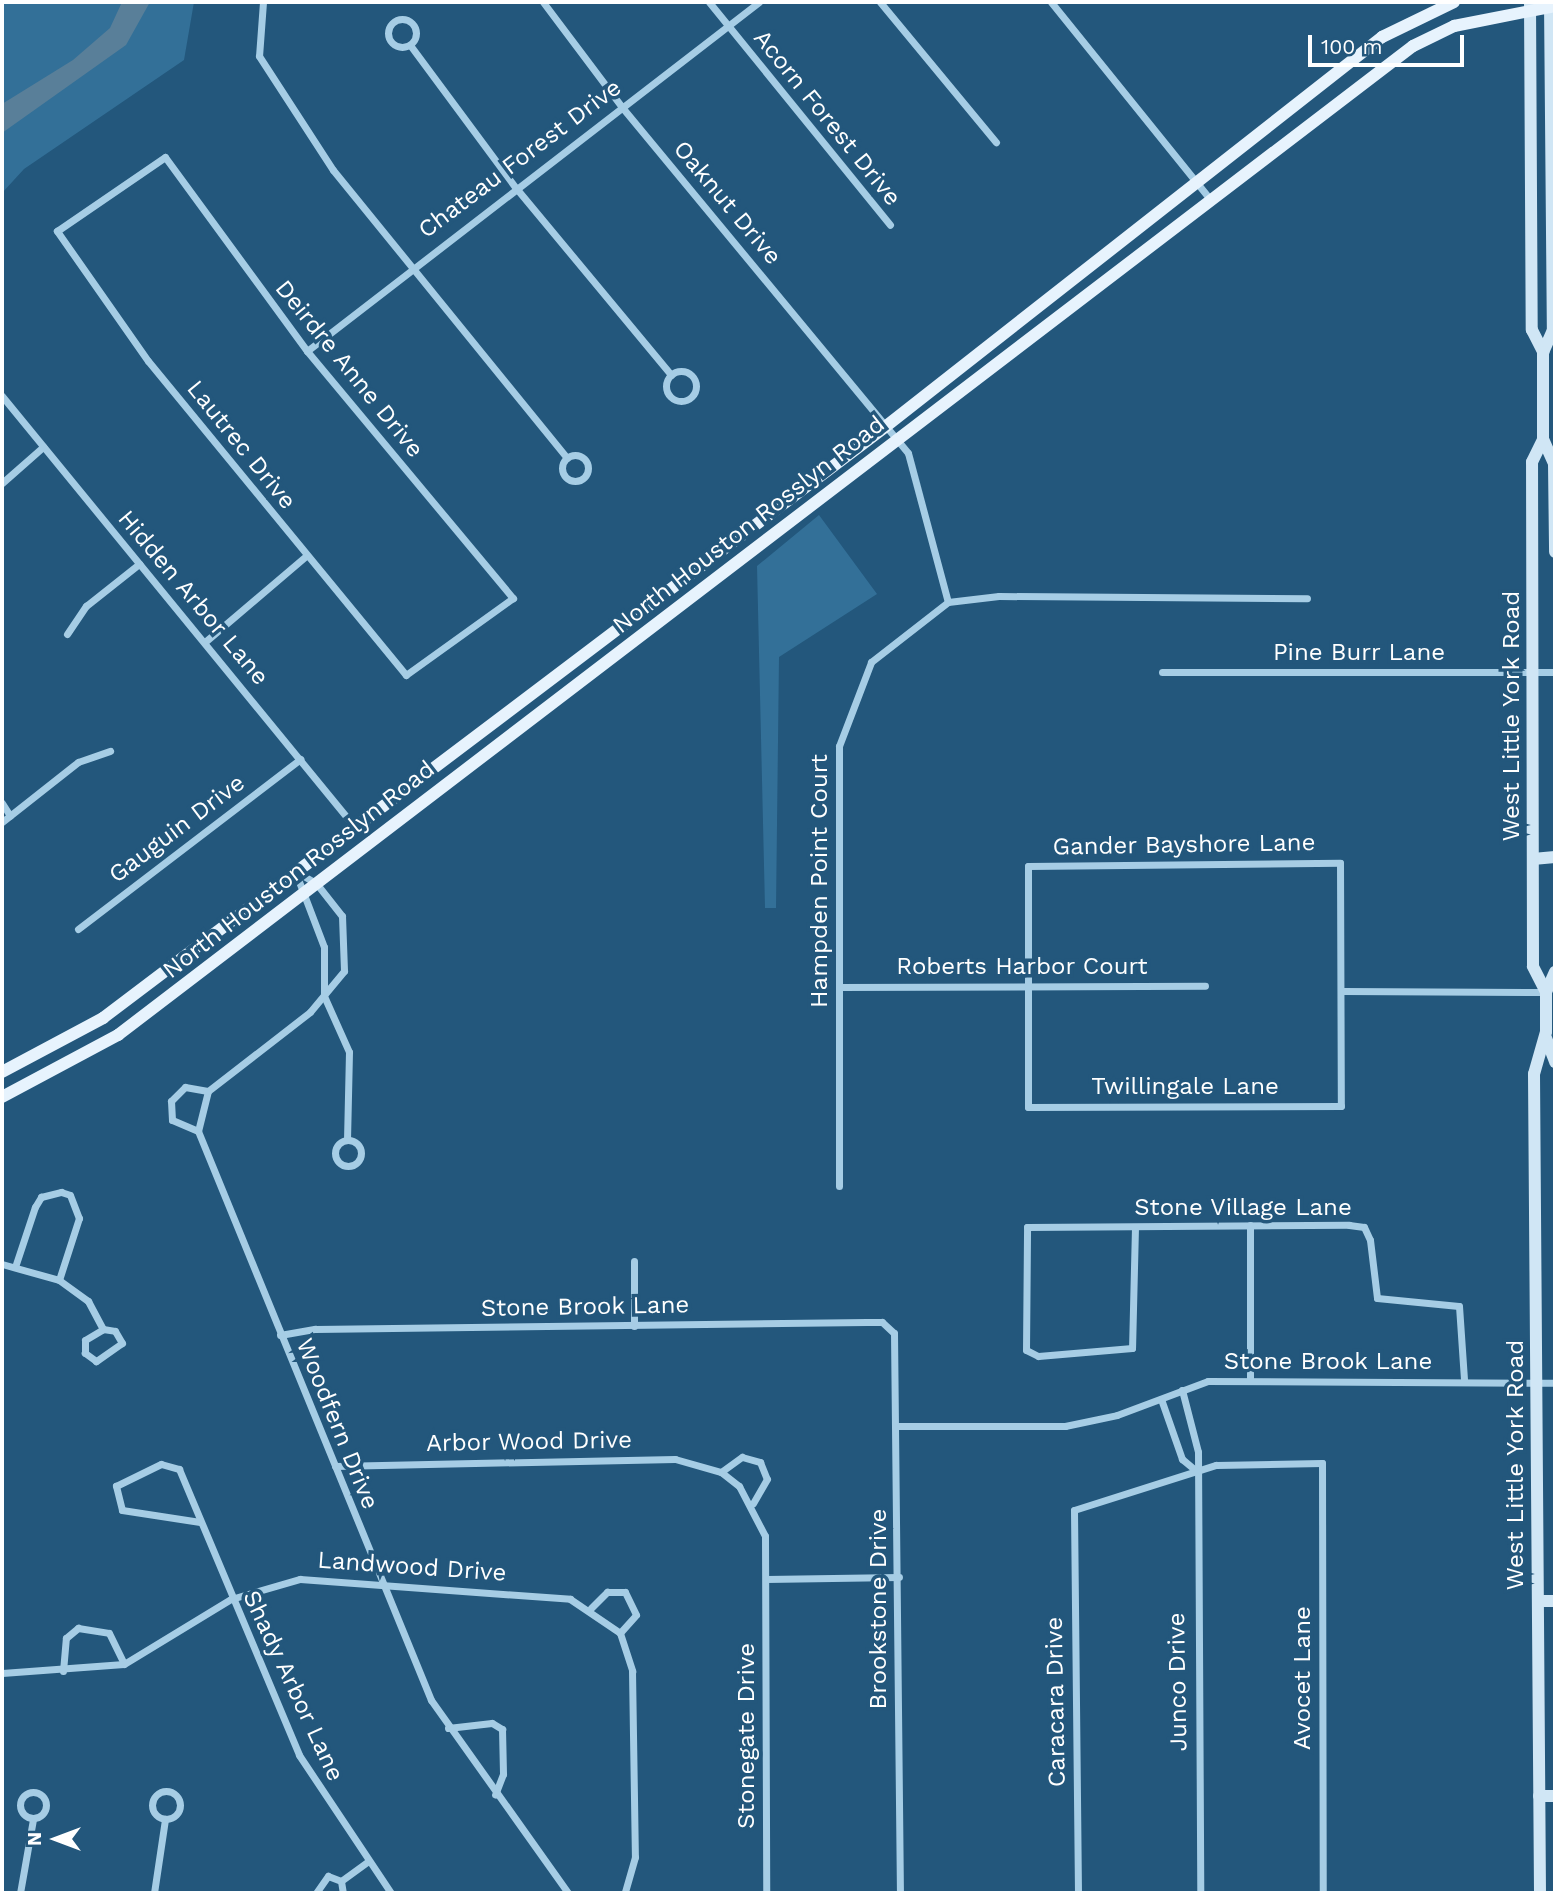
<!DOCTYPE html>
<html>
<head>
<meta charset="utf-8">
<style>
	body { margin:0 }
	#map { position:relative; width:1557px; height:1895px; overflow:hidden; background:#23577c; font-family:"Work Sans",sans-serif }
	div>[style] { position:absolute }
	.green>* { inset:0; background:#337098 }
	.water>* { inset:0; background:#597f99 }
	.street>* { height:7px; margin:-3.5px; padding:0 3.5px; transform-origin:3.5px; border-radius:3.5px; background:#a6cde5 }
	.street>.ring { margin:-3.5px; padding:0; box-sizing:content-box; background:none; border:7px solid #a6cde5; border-radius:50% }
	.secondary>* { height:12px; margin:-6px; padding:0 6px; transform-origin:6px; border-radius:6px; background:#d0e6f5 }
	.primary>* { height:12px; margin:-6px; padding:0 6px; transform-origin:6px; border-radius:6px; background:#e7f3fd }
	span { translate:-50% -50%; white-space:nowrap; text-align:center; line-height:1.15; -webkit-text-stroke:7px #23577c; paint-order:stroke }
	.street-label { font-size:24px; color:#fff }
	.frame { position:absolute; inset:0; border:4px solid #fff; pointer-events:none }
	.north { position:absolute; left:21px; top:1804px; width:70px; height:70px; -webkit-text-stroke:5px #23577c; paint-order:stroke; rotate:270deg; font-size:19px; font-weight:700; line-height:28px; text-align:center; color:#fff }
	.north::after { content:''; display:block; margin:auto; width:24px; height:32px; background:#fff; clip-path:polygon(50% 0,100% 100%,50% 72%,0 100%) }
	.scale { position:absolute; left:1308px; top:35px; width:156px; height:32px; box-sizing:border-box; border:4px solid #fff; border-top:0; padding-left:9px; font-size:21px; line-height:24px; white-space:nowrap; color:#fff; -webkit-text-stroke:5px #23577c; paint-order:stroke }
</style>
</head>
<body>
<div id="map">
	<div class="green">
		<div style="clip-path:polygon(2px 2px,194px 2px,184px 60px,24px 169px,2px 193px)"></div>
		<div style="clip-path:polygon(819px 515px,877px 594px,779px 657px,776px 908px,765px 908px,757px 566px)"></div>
	</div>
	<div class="water">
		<div style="clip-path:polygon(122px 2px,150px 2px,126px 45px,2px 133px,2px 104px,73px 60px,110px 28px)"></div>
	</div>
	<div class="street">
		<div style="left:263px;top:2px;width:54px;rotate:94.2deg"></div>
		<div style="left:259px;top:56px;width:136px;rotate:57deg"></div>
		<div style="left:333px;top:170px;width:371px;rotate:50.9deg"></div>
		<div style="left:543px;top:2px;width:130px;rotate:53.1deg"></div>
		<div style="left:621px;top:106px;width:450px;rotate:50.4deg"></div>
		<div style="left:908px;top:453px;width:154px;rotate:75deg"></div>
		<div style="left:709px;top:2px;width:287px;rotate:50.9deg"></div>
		<div style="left:880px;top:2px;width:182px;rotate:50.4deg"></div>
		<div style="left:1051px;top:2px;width:255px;rotate:51.1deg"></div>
		<div class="ring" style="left:388px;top:19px;width:21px;height:21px"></div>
		<div style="left:410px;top:45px;width:178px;rotate:53.5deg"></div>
		<div style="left:516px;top:188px;width:243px;rotate:50.3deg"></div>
		<div style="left:165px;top:157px;width:240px;rotate:53.8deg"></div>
		<div style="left:307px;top:351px;width:322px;rotate:50.2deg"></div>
		<div style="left:513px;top:598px;width:132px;rotate:144.3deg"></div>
		<div style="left:406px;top:675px;width:406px;rotate:-129.4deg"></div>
		<div style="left:148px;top:361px;width:159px;rotate:-125deg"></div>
		<div style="left:57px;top:231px;width:131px;rotate:-34.4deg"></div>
		<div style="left:307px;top:351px;width:571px;rotate:-37.67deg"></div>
		<div class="ring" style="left:666px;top:371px;width:23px;height:23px"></div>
		<div style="left:2px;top:396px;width:556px;rotate:50.7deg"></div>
		<div class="ring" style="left:562px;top:455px;width:19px;height:19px"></div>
		<div style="left:2px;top:483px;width:55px;rotate:-41.3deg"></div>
		<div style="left:67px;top:634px;width:34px;rotate:-56deg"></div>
		<div style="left:86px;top:606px;width:68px;rotate:-38.4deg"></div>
		<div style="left:206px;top:641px;width:131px;rotate:-40.4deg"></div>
		<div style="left:1162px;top:672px;width:393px"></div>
		<div style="left:2px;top:803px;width:15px;rotate:58deg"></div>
		<div style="left:2px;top:822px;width:97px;rotate:-38.3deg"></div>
		<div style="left:78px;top:762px;width:34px;rotate:-19deg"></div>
		<div style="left:1340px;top:863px;width:243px;rotate:89.8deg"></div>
		<div style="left:1341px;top:1106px;width:313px;rotate:179.8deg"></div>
		<div style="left:1028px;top:1107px;width:241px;rotate:-90deg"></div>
		<div style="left:1028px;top:866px;width:312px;rotate:-0.6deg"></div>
		<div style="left:295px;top:871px;width:24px;rotate:30deg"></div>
		<div style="left:316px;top:883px;width:42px;rotate:51.8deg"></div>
		<div style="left:342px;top:916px;width:55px;rotate:87.9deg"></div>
		<div style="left:344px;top:971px;width:53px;rotate:129.7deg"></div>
		<div style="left:310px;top:1012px;width:129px;rotate:142.2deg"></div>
		<div style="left:208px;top:1091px;width:41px;rotate:104deg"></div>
		<div style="left:198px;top:1131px;width:615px;rotate:67.73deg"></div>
		<div style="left:431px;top:1700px;width:237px;rotate:54.6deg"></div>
		<div style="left:295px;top:871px;width:81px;rotate:69.1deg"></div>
		<div style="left:324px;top:947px;width:49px;rotate:90deg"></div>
		<div style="left:78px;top:929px;width:280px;rotate:-37.4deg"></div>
		<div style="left:839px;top:987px;width:366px;rotate:-0.2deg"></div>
		<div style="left:1343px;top:991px;width:203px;rotate:0.3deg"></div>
		<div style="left:324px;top:996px;width:61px;rotate:65.9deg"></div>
		<div style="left:349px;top:1052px;width:88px;rotate:91.3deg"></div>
		<div style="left:198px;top:1131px;width:28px;rotate:-157deg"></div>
		<div style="left:172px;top:1120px;width:19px;rotate:-93deg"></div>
		<div style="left:171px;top:1101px;width:20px;rotate:-45deg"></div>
		<div style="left:185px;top:1087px;width:23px;rotate:10deg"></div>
		<div class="ring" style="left:335px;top:1140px;width:19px;height:19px"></div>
		<div style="left:839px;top:1186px;width:440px;rotate:-90deg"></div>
		<div style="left:839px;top:746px;width:90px;rotate:-69.1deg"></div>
		<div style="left:871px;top:662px;width:98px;rotate:-37.9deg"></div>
		<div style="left:948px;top:602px;width:51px;rotate:-6.7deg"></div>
		<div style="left:999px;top:596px;width:308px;rotate:0.4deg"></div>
		<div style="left:1250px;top:1225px;width:156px;rotate:90deg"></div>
		<div style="left:1135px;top:1227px;width:121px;rotate:91.4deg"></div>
		<div style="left:1132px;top:1348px;width:94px;rotate:175.1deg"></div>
		<div style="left:1038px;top:1356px;width:13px;rotate:-153deg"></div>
		<div style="left:1026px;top:1350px;width:123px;rotate:-89.5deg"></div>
		<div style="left:1027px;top:1227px;width:322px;rotate:-0.4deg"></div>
		<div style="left:1349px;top:1225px;width:15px;rotate:8deg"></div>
		<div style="left:1364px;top:1227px;width:14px;rotate:65deg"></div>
		<div style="left:1370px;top:1240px;width:58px;rotate:83.1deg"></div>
		<div style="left:1377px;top:1298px;width:82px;rotate:5.6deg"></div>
		<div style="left:1459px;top:1306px;width:74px;rotate:86.1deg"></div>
		<div style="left:634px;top:1261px;width:65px;rotate:90deg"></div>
		<div style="left:2px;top:1264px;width:59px;rotate:15.7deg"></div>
		<div style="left:59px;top:1280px;width:36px;rotate:36deg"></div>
		<div style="left:88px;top:1301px;width:32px;rotate:62deg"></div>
		<div style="left:103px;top:1329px;width:12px;rotate:9deg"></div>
		<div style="left:115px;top:1331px;width:14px;rotate:60deg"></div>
		<div style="left:122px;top:1343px;width:32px;rotate:145deg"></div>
		<div style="left:96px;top:1361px;width:14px;rotate:-144deg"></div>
		<div style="left:85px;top:1353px;width:13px;rotate:-90deg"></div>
		<div style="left:85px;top:1340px;width:21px;rotate:-31deg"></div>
		<div style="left:15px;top:1267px;width:63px;rotate:-71.6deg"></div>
		<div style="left:35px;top:1207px;width:12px;rotate:-59deg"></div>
		<div style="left:41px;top:1197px;width:21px;rotate:-14deg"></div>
		<div style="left:61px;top:1192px;width:9px;rotate:18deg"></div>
		<div style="left:70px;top:1195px;width:25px;rotate:69deg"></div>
		<div style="left:79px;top:1218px;width:65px;rotate:107.9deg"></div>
		<div style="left:280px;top:1335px;width:36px;rotate:-10deg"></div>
		<div style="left:315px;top:1329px;width:552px;rotate:-0.73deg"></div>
		<div style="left:867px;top:1322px;width:15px"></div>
		<div style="left:882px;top:1322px;width:16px;rotate:43deg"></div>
		<div style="left:894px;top:1333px;width:560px;rotate:89.39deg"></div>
		<div style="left:1182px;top:1390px;width:64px;rotate:75.5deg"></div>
		<div style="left:1198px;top:1452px;width:441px;rotate:89.7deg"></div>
		<div style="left:1161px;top:1399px;width:64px;rotate:70.7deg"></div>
		<div style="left:1182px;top:1459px;width:17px;rotate:40deg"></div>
		<div style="left:898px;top:1426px;width:167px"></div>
		<div style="left:1065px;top:1426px;width:53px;rotate:-11.9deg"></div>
		<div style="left:1117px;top:1415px;width:97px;rotate:-20.5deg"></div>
		<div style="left:1208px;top:1381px;width:347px;rotate:0.3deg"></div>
		<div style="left:335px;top:1466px;width:340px;rotate:-1.2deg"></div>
		<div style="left:675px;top:1459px;width:48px;rotate:15.8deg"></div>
		<div style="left:721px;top:1472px;width:23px;rotate:38deg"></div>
		<div style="left:739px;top:1486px;width:56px;rotate:62.5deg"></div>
		<div style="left:765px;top:1536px;width:357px;rotate:89.8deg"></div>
		<div style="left:721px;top:1472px;width:26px;rotate:-36deg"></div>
		<div style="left:742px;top:1457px;width:19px;rotate:16deg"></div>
		<div style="left:760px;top:1462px;width:18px;rotate:68deg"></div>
		<div style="left:767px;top:1479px;width:28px;rotate:120deg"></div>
		<div style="left:200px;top:1522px;width:79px;rotate:-171.3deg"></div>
		<div style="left:122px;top:1510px;width:25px;rotate:-104deg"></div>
		<div style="left:116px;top:1486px;width:50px;rotate:-26.1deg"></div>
		<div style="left:161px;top:1464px;width:19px;rotate:16deg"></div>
		<div style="left:179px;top:1469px;width:310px;rotate:67.2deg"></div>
		<div style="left:299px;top:1755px;width:166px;rotate:56.3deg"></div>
		<div style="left:766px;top:1579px;width:133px;rotate:-0.9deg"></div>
		<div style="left:591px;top:1608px;width:23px;rotate:-45deg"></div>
		<div style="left:607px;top:1592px;width:18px"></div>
		<div style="left:625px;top:1592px;width:25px;rotate:64deg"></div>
		<div style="left:636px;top:1615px;width:24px;rotate:132deg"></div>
		<div style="left:63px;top:1671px;width:33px;rotate:-85deg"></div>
		<div style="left:66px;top:1638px;width:16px;rotate:-40deg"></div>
		<div style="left:78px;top:1628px;width:31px;rotate:9deg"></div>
		<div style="left:109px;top:1633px;width:34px;rotate:64deg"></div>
		<div style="left:2px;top:1673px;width:122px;rotate:-4.2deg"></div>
		<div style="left:124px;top:1664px;width:125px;rotate:-31.3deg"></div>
		<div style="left:231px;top:1599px;width:72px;rotate:-16.2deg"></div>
		<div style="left:300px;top:1579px;width:271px;rotate:4.2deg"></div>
		<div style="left:570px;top:1599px;width:60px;rotate:34.2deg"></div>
		<div style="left:620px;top:1633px;width:40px;rotate:72deg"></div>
		<div style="left:632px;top:1671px;width:186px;rotate:89.1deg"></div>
		<div style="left:635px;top:1857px;width:37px;rotate:106deg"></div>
		<div style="left:448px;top:1728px;width:44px;rotate:-6.5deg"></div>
		<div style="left:492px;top:1723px;width:12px;rotate:31deg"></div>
		<div style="left:502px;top:1729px;width:45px;rotate:88.7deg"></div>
		<div style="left:503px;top:1774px;width:22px;rotate:111deg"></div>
		<div class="ring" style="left:152px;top:1791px;width:21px;height:21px"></div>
		<div class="ring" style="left:20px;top:1792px;width:19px;height:19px"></div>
		<div style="left:341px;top:1881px;width:34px;rotate:-36deg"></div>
		<div style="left:20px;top:1893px;width:75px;rotate:-80deg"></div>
		<div style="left:154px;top:1893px;width:75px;rotate:-81.5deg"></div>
		<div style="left:316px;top:1893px;width:21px;rotate:-55deg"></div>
		<div style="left:328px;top:1876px;width:14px;rotate:21deg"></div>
		<div style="left:341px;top:1881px;width:12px;rotate:81deg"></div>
		<div style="left:1078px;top:1893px;width:383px;rotate:-90.6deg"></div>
		<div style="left:1074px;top:1510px;width:149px;rotate:-17.6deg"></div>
		<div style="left:1216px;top:1465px;width:106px;rotate:-1.1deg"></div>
		<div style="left:1322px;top:1463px;width:430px;rotate:89.9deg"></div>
	</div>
	<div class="secondary">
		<div style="left:1530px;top:2px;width:328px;rotate:89.7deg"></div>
		<div style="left:1532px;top:330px;width:25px;rotate:63deg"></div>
		<div style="left:1550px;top:2px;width:328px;rotate:89.5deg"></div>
		<div style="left:1553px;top:330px;width:24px;rotate:114deg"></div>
		<div style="left:1543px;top:352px;width:87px;rotate:90deg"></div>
		<div style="left:1543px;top:439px;width:27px;rotate:66deg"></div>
		<div style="left:1554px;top:464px;width:88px;rotate:89.3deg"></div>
		<div style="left:1533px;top:859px;width:22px;rotate:-5deg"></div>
		<div style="left:1546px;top:992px;width:22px;rotate:-66deg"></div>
		<div style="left:1546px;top:1038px;width:26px;rotate:69deg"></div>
		<div style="left:1538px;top:1601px;width:17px"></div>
		<div style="left:1539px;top:1796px;width:16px"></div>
		<div style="left:1540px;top:1893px;width:819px;rotate:-90.42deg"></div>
		<div style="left:1534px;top:1074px;width:44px;rotate:-74.1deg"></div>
		<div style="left:1546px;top:1032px;width:40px;rotate:-90deg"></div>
		<div style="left:1546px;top:992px;width:29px;rotate:-117deg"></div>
		<div style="left:1533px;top:966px;width:504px;rotate:-90.11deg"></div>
		<div style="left:1532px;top:462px;width:25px;rotate:-64deg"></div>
	</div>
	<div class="primary">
		<div style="left:2px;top:1072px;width:115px;rotate:-28.1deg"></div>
		<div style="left:103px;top:1018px;width:980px;rotate:-37.08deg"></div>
		<div style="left:885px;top:427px;width:632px;rotate:-38.12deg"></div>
		<div style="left:1382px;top:37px;width:80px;rotate:-25.9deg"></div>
		<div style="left:2px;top:1097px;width:132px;rotate:-28.1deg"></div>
		<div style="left:118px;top:1035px;width:1629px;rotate:-37.37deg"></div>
		<div style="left:1413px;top:46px;width:46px;rotate:-26deg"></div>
		<div style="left:1454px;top:26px;width:103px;rotate:-11.2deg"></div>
	</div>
	<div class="street-label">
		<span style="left:827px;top:118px;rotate:51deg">Acorn Forest Drive</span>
		<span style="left:520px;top:159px;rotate:-37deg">Chateau Forest Drive</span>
		<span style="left:727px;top:203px;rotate:50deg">Oaknut Drive</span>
		<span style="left:349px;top:369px;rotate:51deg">Deirdre Anne Drive</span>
		<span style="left:241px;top:445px;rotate:51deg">Lautrec Drive</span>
		<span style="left:749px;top:525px;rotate:-38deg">North Houston Rosslyn Road</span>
		<span style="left:193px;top:598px;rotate:50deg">Hidden Arbor Lane</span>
		<span style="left:1359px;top:653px">Pine Burr Lane</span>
		<span style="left:1512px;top:716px;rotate:-90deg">West Little York Road</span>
		<span style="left:177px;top:829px;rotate:-37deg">Gauguin Drive</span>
		<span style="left:1184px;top:845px;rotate:-1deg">Gander Bayshore Lane</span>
		<span style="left:299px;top:870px;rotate:-38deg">North Houston Rosslyn Road</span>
		<span style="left:820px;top:881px;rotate:-90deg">Hampden Point Court</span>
		<span style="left:1022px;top:967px">Roberts Harbor Court</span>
		<span style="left:1185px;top:1087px">Twillingale Lane</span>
		<span style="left:1243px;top:1208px">Stone Village Lane</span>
		<span style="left:585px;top:1307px;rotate:-1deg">Stone Brook Lane</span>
		<span style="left:1328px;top:1362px">Stone Brook Lane</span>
		<span style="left:337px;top:1424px;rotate:68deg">Woodfern Drive</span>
		<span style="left:529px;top:1442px;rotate:-1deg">Arbor Wood Drive</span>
		<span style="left:1516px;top:1465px;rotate:-90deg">West Little York Road</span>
		<span style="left:412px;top:1567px;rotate:4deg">Landwood Drive</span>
		<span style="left:879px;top:1609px;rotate:-90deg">Brookstone Drive</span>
		<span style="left:1303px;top:1678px;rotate:-90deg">Avocet Lane</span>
		<span style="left:1178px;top:1682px;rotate:-91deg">Junco Drive</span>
		<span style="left:293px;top:1686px;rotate:65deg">Shady Arbor Lane</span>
		<span style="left:1056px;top:1702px;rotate:-91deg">Caracara Drive</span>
		<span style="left:747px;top:1736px;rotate:-90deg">Stonegate Drive</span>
	</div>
	<div class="frame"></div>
	<div class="north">N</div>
	<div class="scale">100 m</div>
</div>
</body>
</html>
